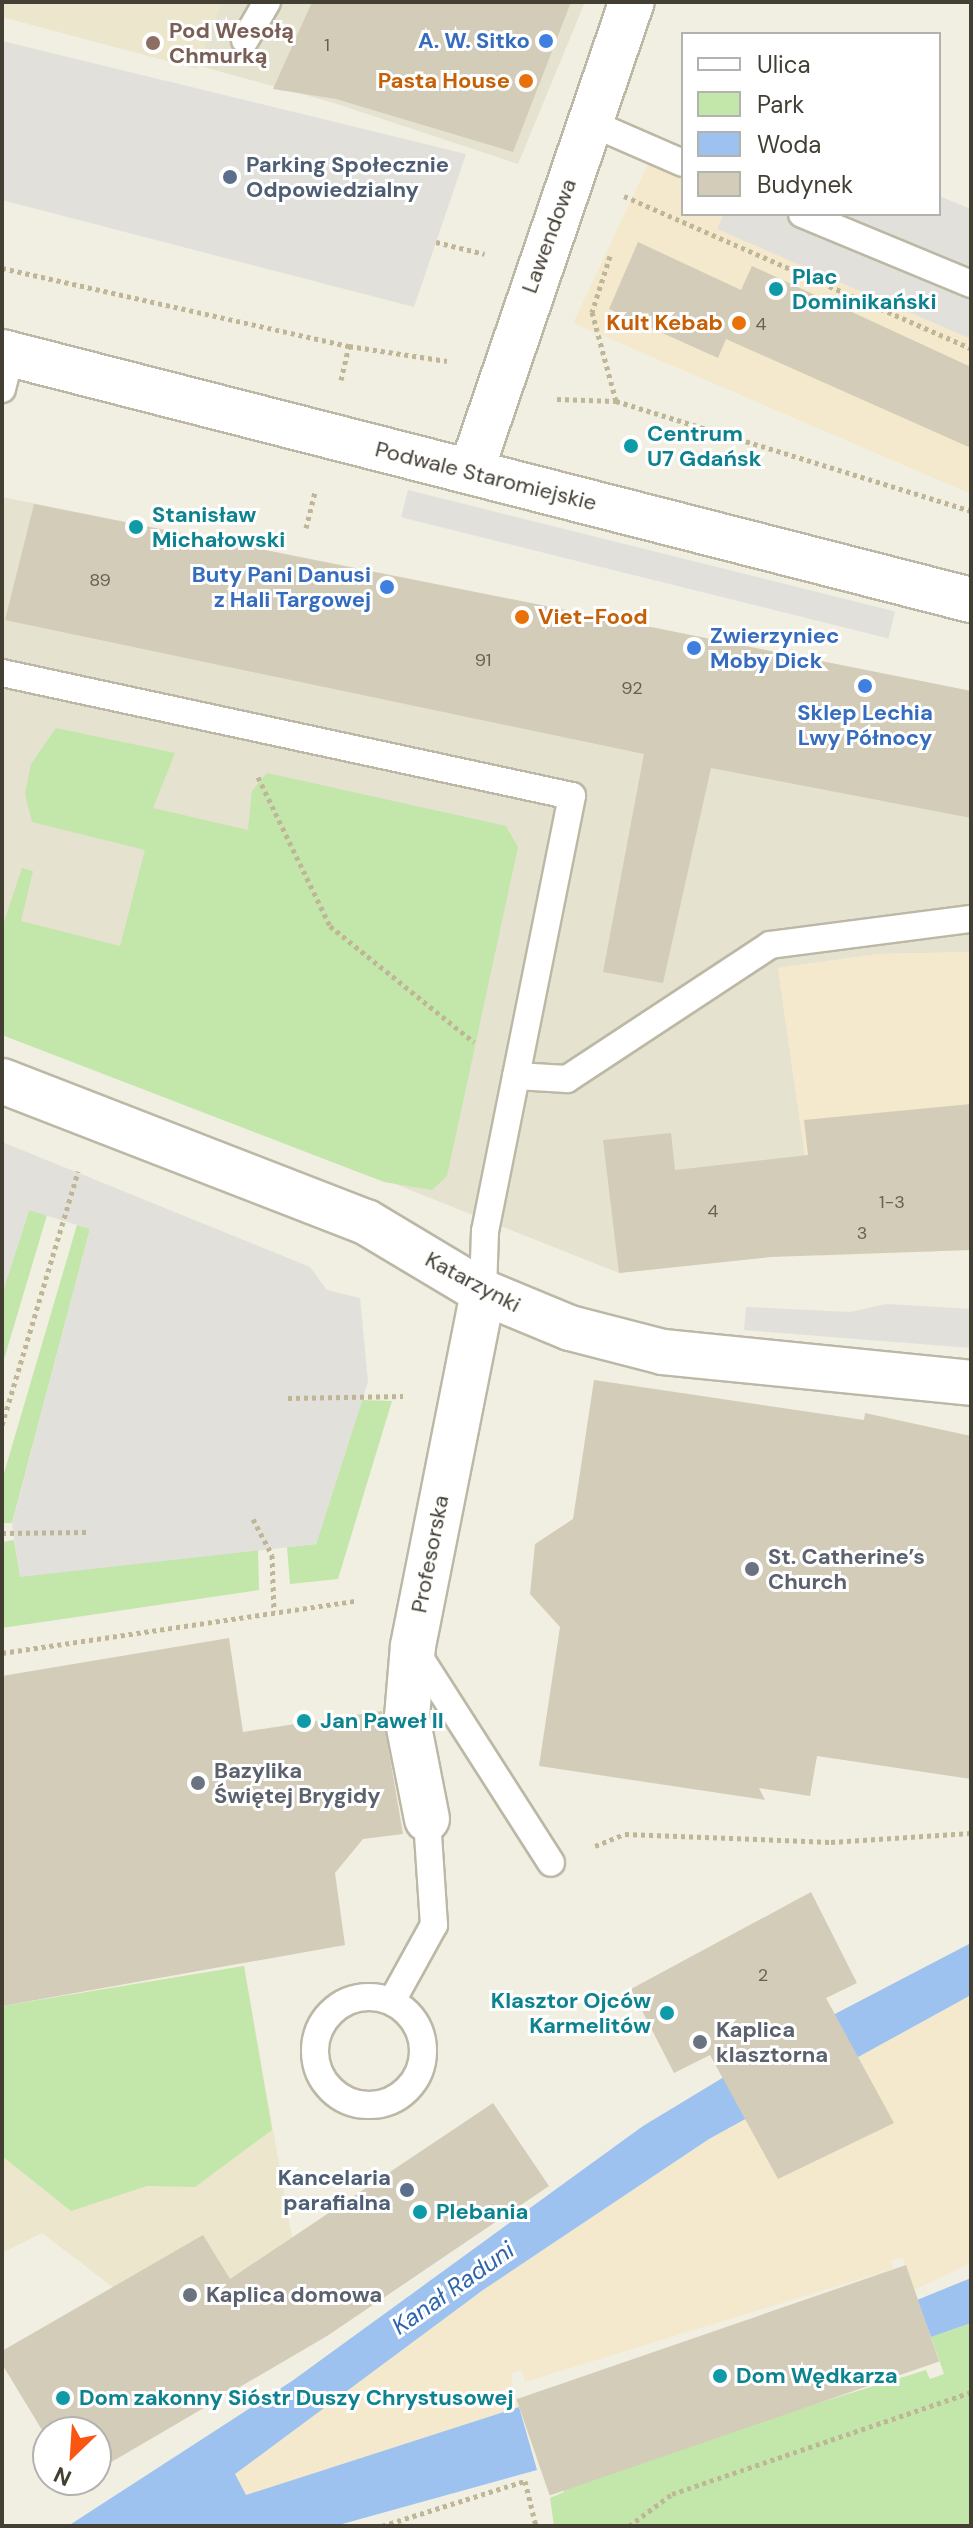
<!DOCTYPE html>
<html>
<head>
<meta charset="utf-8">
<style>
	body { margin:0 }
	#map { position:relative; width:973px; height:2528px; overflow:hidden; background:#f1efe2; font-family:"DM Sans",sans-serif }
	div>[style] { position:absolute }
	.residential>* { inset:0; background:#e5e2d0 }
	.commercial>* { inset:0; background:#f4e9cc }
	.education>* { inset:0; background:#ebe6cc }
	.green>* { inset:0; background:#c3e6aa }
	.parking>* { inset:0; background:#e1e0db; transform-origin:0 0 }
	.water>* { inset:0; background:#9dc2ef }
	.building>* { inset:0; background:#d3ccb8; transform-origin:0 0 }
	.path>* { height:5px; margin-top:-2.5px; transform-origin:0; background:repeating-linear-gradient(90deg,#beb696 0 4px,transparent 0 8px) }
	.roads { filter:drop-shadow(2px 0 #bcb8a5) drop-shadow(-2px 0 #bcb8a5) drop-shadow(0 2px #bcb8a5) drop-shadow(0 -2px #bcb8a5) }
	.service>* { height:26px; margin:-13px; padding:0 13px; transform-origin:13px; border-radius:13px; background:#fff }
	.service>.ring { margin:-13px; padding:0; box-sizing:content-box; background:none; border:26px solid #fff; border-radius:50% }
	.minor>* { height:44px; margin:-22px; padding:0 22px; transform-origin:22px; border-radius:22px; background:#fff }
	.tertiary>* { height:44px; margin:-22px; padding:0 22px; transform-origin:22px; border-radius:22px; background:#fff }
	.dots>* { width:22px; height:22px; translate:-50% -50%; box-sizing:border-box; border:4px solid #fff; border-radius:50% }
	span { translate:-50% -50%; white-space:nowrap; text-align:center; line-height:1.15; -webkit-text-stroke:6px #fff; paint-order:stroke }
	.number-label { font-size:18px; color:#676254 }
	.number-label span { -webkit-text-stroke-width:0 }
	.education-label { font-size:22px; color:#785e54; font-weight:700 }
	.left { translate:0 -50%; text-align:left }
	.shop-label { font-size:22px; color:#366cbe; font-weight:700 }
	.right { translate:-100% -50%; text-align:right }
	.food-label { font-size:22px; color:#c56008; font-weight:700 }
	.service-label { font-size:22px; color:#4e5e75; font-weight:700 }
	.street-label { font-size:22px; color:#433f33 }
	.culture-label { font-size:22px; color:#0d838f; font-weight:700 }
	.worship-label { font-size:22px; color:#5b616d; font-weight:700 }
	.water-label { font-size:24px; color:#2d65ad; font-style:italic }
	.frame { position:absolute; inset:0; border:4px solid #433f33; pointer-events:none }
	.legend { position:absolute; left:681px; top:32px; width:260px; height:184px; box-sizing:border-box; background:#fff; border:2px solid #b4b2ad; margin:0; padding:10px 14px; list-style:none; font-size:24px; color:#433f33 }
	.legend li { display:flex; align-items:center; gap:16px; height:40px }
	.legend b { width:40px; border:2px solid #b4b2ad }
	.north { position:absolute; left:32px; top:2416px; width:80px; height:80px; box-sizing:border-box; background:#fff; border:2px solid #b4b2ad; border-radius:50%; rotate:205deg; font-size:22px; font-weight:700; line-height:32px; text-align:center; color:#433f33 }
	.north::after { content:''; display:block; margin:auto; width:28px; height:36px; background:#fa5511; clip-path:polygon(50% 0,100% 100%,50% 72%,0 100%) }
</style>
</head>
<body>
<div id="map">
	<div class="residential">
		<div style="clip-path:polygon(2px 2px,585px 2px,518px 164px,334px 103px,2px 11px)"></div>
		<div style="clip-path:polygon(2px 497px,971px 691px,971px 952px,878px 954px,778px 968px,819px 1252px,619px 1273px,2px 1028px)"></div>
	</div>
	<div class="commercial">
		<div style="clip-path:polygon(660px 139px,683px 149px,683px 214px,833px 214px,971px 274px,971px 494px,573px 323px)"></div>
		<div style="clip-path:polygon(971px 952px,971px 1250px,819px 1256px,778px 968px,878px 954px)"></div>
		<div style="clip-path:polygon(971px 1995px,971px 2263px,914px 2290px,903px 2257px,891px 2261px,893px 2269px,525px 2382px,522px 2370px,511px 2373px,513px 2386px,501px 2390px,504px 2400px,517px 2397px,519px 2407px,246px 2495px,238px 2485px,235px 2474px,483px 2290px,709px 2139px)"></div>
	</div>
	<div class="education">
		<div style="clip-path:polygon(2px 2px,222px 2px,197px 69px,2px 17px)"></div>
		<div style="clip-path:polygon(244px 1966px,292px 2237px,325px 2332px,114px 2288px,42px 2233px,2px 2253px,2px 2006px)"></div>
	</div>
	<div class="green">
		<div style="clip-path:polygon(56px 728px,175px 753px,153px 808px,248px 830px,252px 791px,267px 773px,506px 826px,518px 847px,447px 1176px,432px 1190px,384px 1182px,2px 1035px,2px 928px,22px 868px,33px 871px,21px 921px,120px 946px,145px 850px,32px 822px,25px 794px,31px 764px)"></div>
		<div style="clip-path:polygon(29px 1210px,47px 1215px,2px 1366px,2px 1294px)"></div>
		<div style="clip-path:polygon(77px 1225px,90px 1229px,12px 1523px,2px 1523px,2px 1480px)"></div>
		<div style="clip-path:polygon(362px 1400px,392px 1401px,338px 1579px,290px 1584px,287px 1547px,316px 1544px)"></div>
		<div style="clip-path:polygon(14px 1540px,20px 1576px,258px 1550px,259px 1590px,2px 1628px,2px 1542px)"></div>
		<div style="clip-path:polygon(244px 1966px,272px 2130px,195px 2187px,147px 2186px,71px 2211px,2px 2156px,2px 2006px)"></div>
		<div style="clip-path:polygon(971px 2323px,971px 2526px,554px 2526px,550px 2498px,564px 2492px,561px 2482px,926px 2370px,930px 2379px,944px 2374px,931px 2337px)"></div>
	</div>
	<div class="parking">
		<div style="clip-path:polygon(2px 41px,466px 154px,414px 307px,2px 200px)"></div>
		<div style="clip-path:polygon(939px 196px,971px 209px,971px 339px,717px 229px,724px 214px,939px 214px)"></div>
		<div style="left:408px;top:490px;width:502px;height:28px;rotate:14deg"></div>
		<div style="clip-path:polygon(2px 1142px,310px 1267px,327px 1290px,360px 1298px,368px 1382px,316px 1544px,20px 1577px,12px 1524px,90px 1229px,29px 1210px,2px 1294px)"></div>
		<div style="clip-path:polygon(886px 1304px,971px 1309px,971px 1348px,744px 1330px,746px 1307px,850px 1312px)"></div>
	</div>
	<div class="water">
		<div style="clip-path:polygon(971px 1943px,971px 1995px,709px 2139px,483px 2290px,235px 2474px,246px 2495px,519px 2407px,537px 2470px,335px 2526px,68px 2526px,292px 2381px,643px 2126px,785px 2040px)"></div>
		<div style="clip-path:polygon(971px 2278px,971px 2323px,931px 2337px,917px 2300px)"></div>
	</div>
	<div class="building">
		<div style="clip-path:polygon(312px 2px,571px 2px,513px 152px,336px 99px,273px 89px)"></div>
		<div style="clip-path:polygon(638px 242px,741px 290px,752px 266px,971px 367px,971px 448px,726px 339px,718px 358px,609px 309px)"></div>
		<div style="clip-path:polygon(34px 504px,971px 691px,971px 818px,711px 768px,663px 983px,603px 972px,644px 754px,5px 620px)"></div>
		<div style="clip-path:polygon(971px 1104px,971px 1250px,770px 1257px,619px 1273px,603px 1140px,671px 1133px,675px 1170px,808px 1155px,804px 1120px)"></div>
		<div style="clip-path:polygon(594px 1380px,864px 1420px,865px 1413px,971px 1436px,971px 1779px,817px 1756px,810px 1796px,759px 1788px,765px 1800px,539px 1766px,560px 1627px,530px 1594px,535px 1544px,573px 1519px)"></div>
		<div style="clip-path:polygon(229px 1638px,243px 1732px,382px 1711px,403px 1834px,363px 1839px,335px 1873px,345px 1945px,2px 2006px,2px 1676px)"></div>
		<div style="clip-path:polygon(811px 1892px,857px 1983px,826px 1998px,894px 2123px,778px 2179px,710px 2055px,674px 2073px,631px 1989px)"></div>
		<div style="clip-path:polygon(493px 2103px,549px 2186px,327px 2336px,96px 2471px,96px 2432px,48px 2432px,48px 2440px,2px 2364px,2px 2351px,203px 2235px,230px 2279px)"></div>
		<div style="left:906px;top:2265px;width:102px;height:412px;rotate:71deg"></div>
	</div>
	<div class="path">
		<div style="left:624px;top:196px;width:379px;rotate:23.7deg"></div>
		<div style="left:436px;top:242px;width:50px;rotate:13.8deg"></div>
		<div style="left:610px;top:256px;width:59px;rotate:107.8deg"></div>
		<div style="left:592px;top:312px;width:92px;rotate:74.9deg"></div>
		<div style="left:2px;top:268px;width:356px;rotate:12.7deg"></div>
		<div style="left:349px;top:346px;width:99px;rotate:8.7deg"></div>
		<div style="left:341px;top:380px;width:35px;rotate:-77deg"></div>
		<div style="left:557px;top:399px;width:59px;rotate:1.9deg"></div>
		<div style="left:616px;top:401px;width:372px;rotate:17.2deg"></div>
		<div style="left:306px;top:528px;width:38px;rotate:-76deg"></div>
		<div style="left:258px;top:777px;width:165px;rotate:64.2deg"></div>
		<div style="left:330px;top:926px;width:185px;rotate:38.9deg"></div>
		<div style="left:288px;top:1398px;width:115px;rotate:-1deg"></div>
		<div style="left:2px;top:1425px;width:265px;rotate:-73.3deg"></div>
		<div style="left:253px;top:1519px;width:41px;rotate:62.2deg"></div>
		<div style="left:272px;top:1555px;width:56px;rotate:88deg"></div>
		<div style="left:2px;top:1533px;width:85px;rotate:-0.7deg"></div>
		<div style="left:2px;top:1653px;width:357px;rotate:-8.4deg"></div>
		<div style="left:595px;top:1846px;width:32px;rotate:-22deg"></div>
		<div style="left:625px;top:1834px;width:206px;rotate:2.2deg"></div>
		<div style="left:831px;top:1842px;width:140px;rotate:-3.7deg"></div>
		<div style="left:382px;top:2526px;width:150px;rotate:-17.5deg"></div>
		<div style="left:525px;top:2481px;width:46px;rotate:76.3deg"></div>
		<div style="left:629px;top:2526px;width:54px;rotate:-36.7deg"></div>
		<div style="left:672px;top:2494px;width:316px;rotate:-18.8deg"></div>
	</div>
	<div class="roads">
		<div class="service">
			<div style="left:245px;top:40px;width:44px;rotate:-59.9deg"></div>
			<div style="left:591px;top:123px;width:100px;rotate:23.5deg"></div>
			<div style="left:802px;top:214px;width:183px;rotate:22.5deg"></div>
			<div style="left:2px;top:389px;width:36px;rotate:-76deg"></div>
			<div style="left:2px;top:673px;width:583px;rotate:12.18deg"></div>
			<div style="left:572px;top:796px;width:444px;rotate:101.3deg"></div>
			<div style="left:485px;top:1231px;width:61px;rotate:91.9deg"></div>
			<div style="left:516px;top:1076px;width:51px;rotate:3.4deg"></div>
			<div style="left:567px;top:1079px;width:243px;rotate:-33.4deg"></div>
			<div style="left:770px;top:945px;width:203px;rotate:-7.4deg"></div>
			<div style="left:413px;top:1647px;width:256px;rotate:57.4deg"></div>
			<div class="ring" style="left:315px;top:1997px;width:82px;height:82px"></div>
			<div style="left:392px;top:2001px;width:87px;rotate:-61.1deg"></div>
			<div style="left:434px;top:1925px;width:106px;rotate:-93.8deg"></div>
		</div>
		<div class="minor">
			<div style="left:471px;top:471px;width:496px;rotate:-71.1deg"></div>
			<div style="left:2px;top:1081px;width:390px;rotate:21.2deg"></div>
			<div style="left:366px;top:1222px;width:136px;rotate:30.9deg"></div>
			<div style="left:483px;top:1292px;width:94px;rotate:22.5deg"></div>
			<div style="left:570px;top:1328px;width:96px;rotate:14.5deg"></div>
			<div style="left:663px;top:1352px;width:310px;rotate:5.7deg"></div>
			<div style="left:427px;top:1819px;width:104px;rotate:-101.1deg"></div>
			<div style="left:407px;top:1717px;width:71px;rotate:-85.2deg"></div>
			<div style="left:413px;top:1646px;width:361px;rotate:-78.8deg"></div>
		</div>
		<div class="tertiary">
			<div style="left:2px;top:352px;width:1000px;rotate:14.36deg"></div>
		</div>
	</div>
	<div class="dots">
		<div style="left:546px;top:41px;background:#3f7fe0"></div>
		<div style="left:153px;top:43px;background:#8d6e63"></div>
		<div style="left:526px;top:81px;background:#e8710a"></div>
		<div style="left:230px;top:177px;background:#5c6f8a"></div>
		<div style="left:776px;top:289px;background:#0f9aa8"></div>
		<div style="left:739px;top:323px;background:#e8710a"></div>
		<div style="left:631px;top:446px;background:#0f9aa8"></div>
		<div style="left:136px;top:527px;background:#0f9aa8"></div>
		<div style="left:387px;top:587px;background:#3f7fe0"></div>
		<div style="left:522px;top:617px;background:#e8710a"></div>
		<div style="left:694px;top:648px;background:#3f7fe0"></div>
		<div style="left:865px;top:686px;background:#3f7fe0"></div>
		<div style="left:752px;top:1569px;background:#6b7280"></div>
		<div style="left:304px;top:1721px;background:#0f9aa8"></div>
		<div style="left:198px;top:1783px;background:#6b7280"></div>
		<div style="left:667px;top:2013px;background:#0f9aa8"></div>
		<div style="left:700px;top:2042px;background:#6b7280"></div>
		<div style="left:407px;top:2190px;background:#5c6f8a"></div>
		<div style="left:420px;top:2212px;background:#0f9aa8"></div>
		<div style="left:190px;top:2295px;background:#6b7280"></div>
		<div style="left:720px;top:2376px;background:#0f9aa8"></div>
		<div style="left:63px;top:2398px;background:#0f9aa8"></div>
	</div>
	<div class="number-label">
		<span style="left:327px;top:45px">1</span>
		<span style="left:761px;top:324px">4</span>
		<span style="left:100px;top:580px">89</span>
		<span style="left:483px;top:660px">91</span>
		<span style="left:632px;top:688px">92</span>
		<span style="left:892px;top:1202px">1-3</span>
		<span style="left:713px;top:1211px">4</span>
		<span style="left:862px;top:1233px">3</span>
		<span style="left:763px;top:1975px">2</span>
	</div>
	<div class="education-label">
		<span class="left" style="left:169px;top:43px">Pod Wesołą<br>Chmurką</span>
	</div>
	<div class="shop-label">
		<span class="right" style="left:530px;top:41px">A. W. Sitko</span>
		<span class="right" style="left:371px;top:587px">Buty Pani Danusi<br>z Hali Targowej</span>
		<span class="left" style="left:710px;top:648px">Zwierzyniec<br>Moby Dick</span>
		<span style="left:865px;top:725px">Sklep Lechia<br>Lwy Północy</span>
	</div>
	<div class="food-label">
		<span class="right" style="left:510px;top:81px">Pasta House</span>
		<span class="right" style="left:723px;top:323px">Kult Kebab</span>
		<span class="left" style="left:538px;top:617px">Viet-Food</span>
	</div>
	<div class="service-label">
		<span class="left" style="left:246px;top:177px">Parking Społecznie<br>Odpowiedzialny</span>
		<span class="right" style="left:391px;top:2190px">Kancelaria<br>parafialna</span>
	</div>
	<div class="street-label">
		<span style="left:549px;top:236px;rotate:-70deg">Lawendowa</span>
		<span style="left:486px;top:476px;rotate:14deg">Podwale Staromiejskie</span>
		<span style="left:473px;top:1282px;rotate:28deg">Katarzynki</span>
		<span style="left:430px;top:1554px;rotate:-79deg">Profesorska</span>
	</div>
	<div class="culture-label">
		<span class="left" style="left:792px;top:289px">Plac<br>Dominikański</span>
		<span class="left" style="left:647px;top:446px">Centrum<br>U7 Gdańsk</span>
		<span class="left" style="left:152px;top:527px">Stanisław<br>Michałowski</span>
		<span class="left" style="left:320px;top:1721px">Jan Paweł II</span>
		<span class="right" style="left:651px;top:2013px">Klasztor Ojców<br>Karmelitów</span>
		<span class="left" style="left:436px;top:2212px">Plebania</span>
		<span class="left" style="left:736px;top:2376px">Dom Wędkarza</span>
		<span class="left" style="left:79px;top:2398px">Dom zakonny Sióstr Duszy Chrystusowej</span>
	</div>
	<div class="worship-label">
		<span class="left" style="left:768px;top:1569px">St. Catherine’s<br>Church</span>
		<span class="left" style="left:214px;top:1783px">Bazylika<br>Świętej Brygidy</span>
		<span class="left" style="left:716px;top:2042px">Kaplica<br>klasztorna</span>
		<span class="left" style="left:206px;top:2295px">Kaplica domowa</span>
	</div>
	<div class="water-label">
		<span style="left:453px;top:2288px;rotate:-35deg">Kanał Raduni</span>
	</div>
	<div class="frame"></div>
	<ul class="legend">
	<li><b style="height:10px;background:#fff"></b>Ulica</li>
	<li><b style="height:22px;background:#c3e6aa"></b>Park</li>
	<li><b style="height:22px;background:#9dc2ef"></b>Woda</li>
	<li><b style="height:22px;background:#d3ccb8"></b>Budynek</li>
	</ul>
	<div class="north">N</div>
</div>
</body>
</html>
